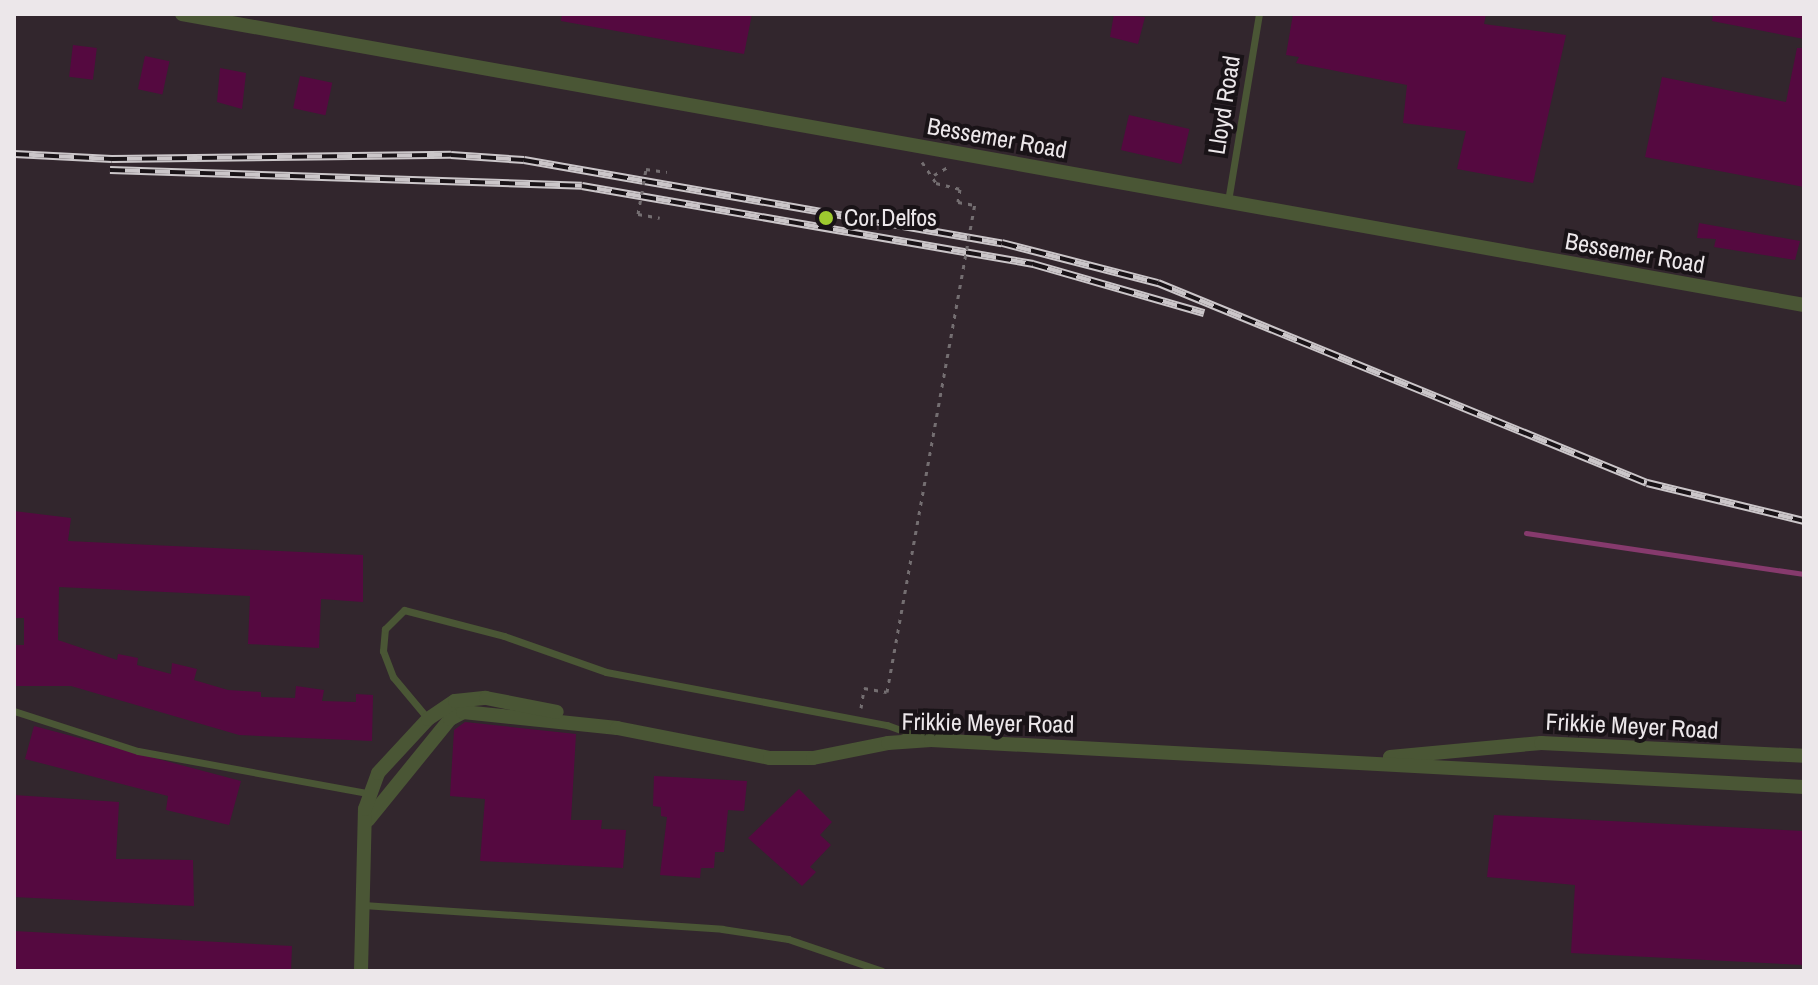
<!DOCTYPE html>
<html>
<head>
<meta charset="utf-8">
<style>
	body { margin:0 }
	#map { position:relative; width:1818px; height:985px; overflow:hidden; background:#231c20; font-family:"Archivo Narrow",sans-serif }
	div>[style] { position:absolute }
	.built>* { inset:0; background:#32262d; transform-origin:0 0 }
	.stream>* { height:5px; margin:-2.5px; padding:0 2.5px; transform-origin:2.5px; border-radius:2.5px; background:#863a6d }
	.building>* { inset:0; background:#550940; transform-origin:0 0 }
	.path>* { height:3px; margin-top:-1.5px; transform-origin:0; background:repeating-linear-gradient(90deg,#746e71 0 4px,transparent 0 10px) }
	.lane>* { height:7px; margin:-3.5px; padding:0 3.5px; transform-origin:3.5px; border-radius:3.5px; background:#4a5635 }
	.street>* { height:14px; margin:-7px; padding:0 7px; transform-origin:7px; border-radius:7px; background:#4a5635 }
	.rail>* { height:8px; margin-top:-4px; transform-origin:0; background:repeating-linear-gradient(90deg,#191317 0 15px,#cbc6c9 0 30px); box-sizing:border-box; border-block:2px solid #cbc6c9 }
	.path-bridge>* { height:3px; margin-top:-1.5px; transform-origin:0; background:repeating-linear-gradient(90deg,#746e71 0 4px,transparent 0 10px) }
	.dots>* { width:22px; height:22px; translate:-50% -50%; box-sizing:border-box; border:4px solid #191317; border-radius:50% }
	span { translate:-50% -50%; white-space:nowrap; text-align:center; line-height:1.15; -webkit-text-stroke:8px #191317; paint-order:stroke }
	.street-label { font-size:24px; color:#ece7ea }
	.poi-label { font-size:24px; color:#ece7ea }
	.left { translate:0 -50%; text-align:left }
	.frame { position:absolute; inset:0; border:16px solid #ece7ea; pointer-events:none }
</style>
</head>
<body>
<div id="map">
	<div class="built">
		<div style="left:14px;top:14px;width:1790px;height:957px"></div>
	</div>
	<div class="stream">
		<div style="left:1526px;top:533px;width:281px;rotate:8.4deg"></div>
	</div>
	<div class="building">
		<div style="clip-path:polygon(562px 14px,752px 14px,744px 54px,561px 21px)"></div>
		<div style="clip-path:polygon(1114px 14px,1145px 17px,1138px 44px,1110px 37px)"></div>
		<div style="clip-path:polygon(1293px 14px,1486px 14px,1484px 24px,1566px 35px,1533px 183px,1457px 169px,1466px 131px,1403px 123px,1407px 85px,1296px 63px,1299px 57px,1286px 55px)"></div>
		<div style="clip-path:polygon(1713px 14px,1804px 14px,1804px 39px,1712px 21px)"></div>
		<div style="left:73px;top:45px;width:24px;height:32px;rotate:7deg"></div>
		<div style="clip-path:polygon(1797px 48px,1804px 48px,1804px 187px,1645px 157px,1662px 77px,1786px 102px)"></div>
		<div style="left:145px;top:56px;width:25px;height:34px;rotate:12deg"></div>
		<div style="clip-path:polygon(220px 68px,246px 73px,242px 109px,217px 102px)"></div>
		<div style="left:300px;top:76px;width:33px;height:33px;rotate:12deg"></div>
		<div style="left:1129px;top:115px;width:62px;height:36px;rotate:13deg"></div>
		<div style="clip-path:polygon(1699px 223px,1800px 241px,1795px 260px,1714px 247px,1716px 239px,1697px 238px)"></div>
		<div style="clip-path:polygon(14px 511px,71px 518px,68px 541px,363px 555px,363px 602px,321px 599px,319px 648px,248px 644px,250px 596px,59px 587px,58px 640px,117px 660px,118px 654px,138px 658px,137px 665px,171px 674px,172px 663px,197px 669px,194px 680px,228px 690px,261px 692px,261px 697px,295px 698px,296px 686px,324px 690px,322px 701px,356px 702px,356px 694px,373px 695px,372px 741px,239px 735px,71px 686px,14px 686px,14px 645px,24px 645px,24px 618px,14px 618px)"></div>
		<div style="clip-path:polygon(465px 722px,576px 734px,571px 820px,602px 820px,601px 829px,626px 830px,623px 868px,480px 861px,485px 799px,450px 796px,454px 730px)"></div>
		<div style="clip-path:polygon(34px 726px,241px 781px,229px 825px,166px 810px,168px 796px,25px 759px)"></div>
		<div style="clip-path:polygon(654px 776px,747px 781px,744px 811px,728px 810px,724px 852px,715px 852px,714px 868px,701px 868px,700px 878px,660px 875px,667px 817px,661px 816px,661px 807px,653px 806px)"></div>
		<div style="clip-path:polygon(799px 789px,832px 822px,820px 835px,831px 845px,810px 867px,816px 872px,802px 886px,748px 838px)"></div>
		<div style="clip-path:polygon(14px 795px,119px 802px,116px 859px,193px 860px,194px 906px,14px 897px)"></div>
		<div style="clip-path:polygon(1494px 815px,1804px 831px,1804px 965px,1571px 953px,1575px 885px,1487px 877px)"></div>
		<div style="clip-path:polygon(14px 931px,292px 946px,291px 971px,14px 971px)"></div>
	</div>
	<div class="path">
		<div style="left:922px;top:162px;width:25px;rotate:56deg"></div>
		<div style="left:936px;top:183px;width:25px;rotate:14deg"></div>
		<div style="left:960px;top:189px;width:13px;rotate:99deg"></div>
		<div style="left:958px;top:202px;width:17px;rotate:10deg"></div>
		<div style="left:646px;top:169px;width:21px;rotate:8deg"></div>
		<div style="left:934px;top:175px;width:16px;rotate:-30deg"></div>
		<div style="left:638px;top:214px;width:22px;rotate:10deg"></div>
		<div style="left:861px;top:708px;width:20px;rotate:-81deg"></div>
		<div style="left:864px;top:688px;width:23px;rotate:10deg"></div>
	</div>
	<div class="lane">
		<div style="left:1228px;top:201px;width:190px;rotate:-80.6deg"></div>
		<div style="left:14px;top:711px;width:130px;rotate:17.9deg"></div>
		<div style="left:138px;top:751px;width:239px;rotate:10.4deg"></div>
		<div style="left:429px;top:720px;width:56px;rotate:-129.9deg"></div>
		<div style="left:393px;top:677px;width:28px;rotate:-111deg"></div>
		<div style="left:383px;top:651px;width:22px;rotate:-85deg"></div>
		<div style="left:385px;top:629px;width:27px;rotate:-45deg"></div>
		<div style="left:404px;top:610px;width:103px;rotate:14.6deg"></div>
		<div style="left:504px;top:636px;width:108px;rotate:19.4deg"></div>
		<div style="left:606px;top:672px;width:286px;rotate:10.7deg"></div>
		<div style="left:887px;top:725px;width:35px;rotate:20deg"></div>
		<div style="left:363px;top:905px;width:360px;rotate:3.8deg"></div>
		<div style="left:722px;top:929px;width:67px;rotate:8.6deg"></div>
		<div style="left:788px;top:939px;width:99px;rotate:18.8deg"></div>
	</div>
	<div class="street">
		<div style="left:182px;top:14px;width:1648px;rotate:10.17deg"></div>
		<div style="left:1390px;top:757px;width:152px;rotate:-5.3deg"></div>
		<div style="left:1541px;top:743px;width:263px;rotate:2.8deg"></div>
		<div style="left:368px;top:820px;width:130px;rotate:-50.9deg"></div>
		<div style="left:450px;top:719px;width:15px;rotate:-28deg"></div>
		<div style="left:463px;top:712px;width:155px;rotate:5.9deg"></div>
		<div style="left:617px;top:728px;width:156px;rotate:11.1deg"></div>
		<div style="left:770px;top:758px;width:43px"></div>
		<div style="left:813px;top:758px;width:76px;rotate:-11.3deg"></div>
		<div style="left:888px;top:743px;width:43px;rotate:-4deg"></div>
		<div style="left:931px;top:740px;width:874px;rotate:3.08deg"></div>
		<div style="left:361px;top:971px;width:162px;rotate:-88.6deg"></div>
		<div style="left:365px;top:809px;width:38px;rotate:-70deg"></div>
		<div style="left:378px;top:773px;width:74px;rotate:-47.2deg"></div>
		<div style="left:428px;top:719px;width:32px;rotate:-34deg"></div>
		<div style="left:455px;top:701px;width:31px;rotate:-6deg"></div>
		<div style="left:486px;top:698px;width:72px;rotate:11.2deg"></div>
	</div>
	<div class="rail">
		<div style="left:14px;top:154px;width:98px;rotate:2.9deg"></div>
		<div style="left:112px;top:159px;width:339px;rotate:-0.7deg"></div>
		<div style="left:451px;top:155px;width:73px;rotate:3.9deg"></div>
		<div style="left:524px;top:160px;width:485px;rotate:9.9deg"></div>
		<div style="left:1002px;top:243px;width:161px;rotate:14.4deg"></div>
		<div style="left:1158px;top:283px;width:528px;rotate:22.24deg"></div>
		<div style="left:1647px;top:483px;width:162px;rotate:13.6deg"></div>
		<div style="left:110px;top:170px;width:472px;rotate:1.9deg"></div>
		<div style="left:582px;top:186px;width:458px;rotate:9.8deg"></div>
		<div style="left:1033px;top:264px;width:178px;rotate:16deg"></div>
	</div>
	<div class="path-bridge">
		<div style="left:638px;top:214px;width:46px;rotate:-79.9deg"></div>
		<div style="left:887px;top:692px;width:495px;rotate:-79.8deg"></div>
	</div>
	<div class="dots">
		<div style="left:826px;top:218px;background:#9eca2f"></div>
	</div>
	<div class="street-label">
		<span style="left:1224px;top:105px;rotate:-81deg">Lloyd Road</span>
		<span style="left:997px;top:138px;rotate:10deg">Bessemer Road</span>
		<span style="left:1635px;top:253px;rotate:10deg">Bessemer Road</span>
		<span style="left:988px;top:723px;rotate:1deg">Frikkie Meyer Road</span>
		<span style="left:1632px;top:726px;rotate:3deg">Frikkie Meyer Road</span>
	</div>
	<div class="poi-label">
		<span class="left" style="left:844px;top:218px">Cor Delfos</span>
	</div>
	<div class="frame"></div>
</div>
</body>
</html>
